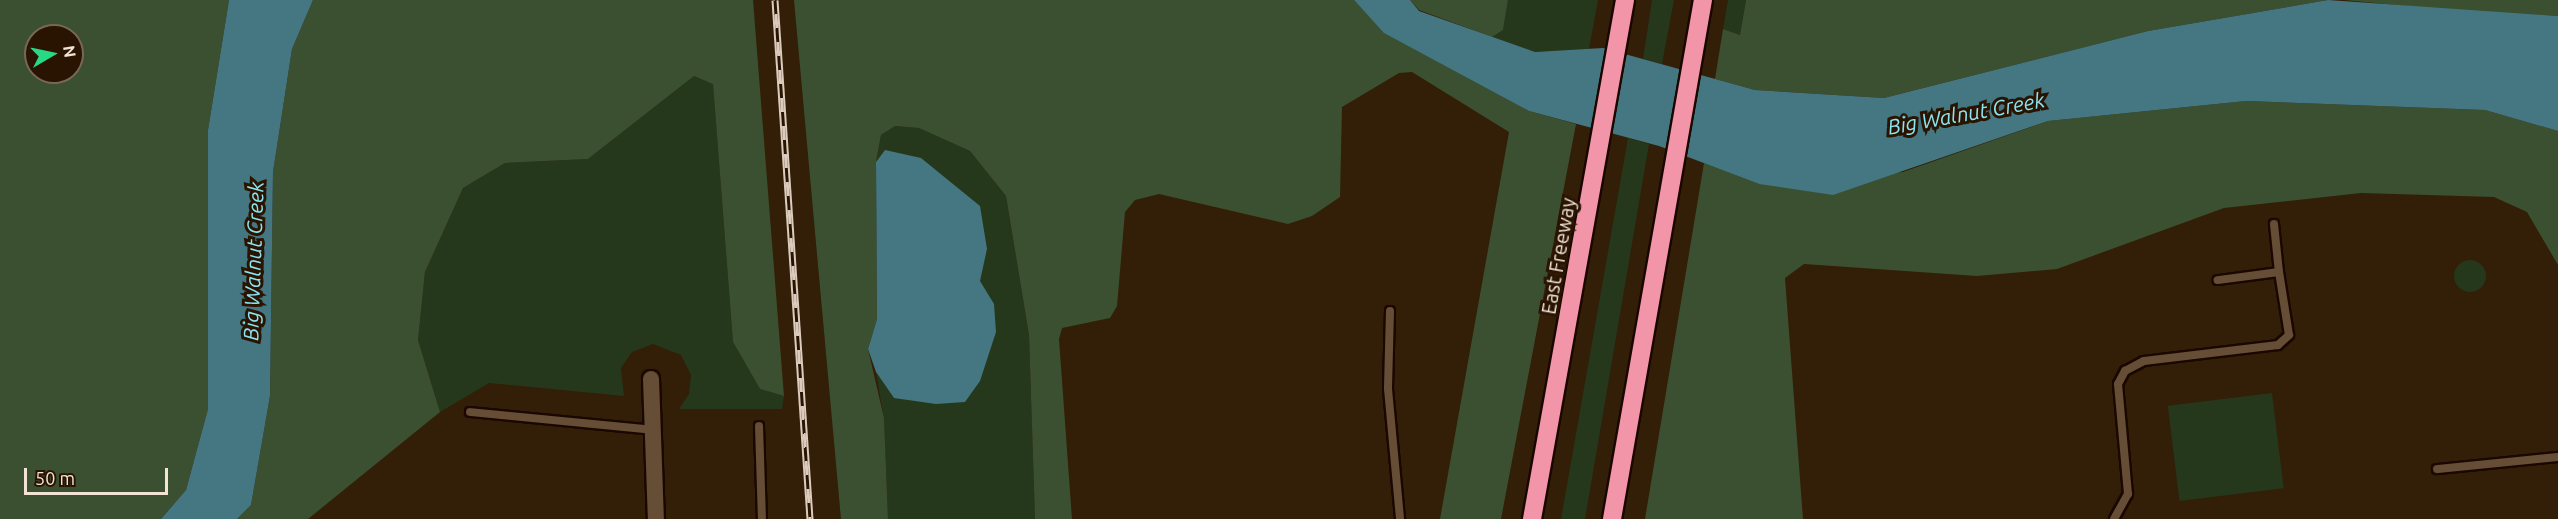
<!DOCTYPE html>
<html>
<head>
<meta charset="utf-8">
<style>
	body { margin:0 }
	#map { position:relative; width:2558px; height:519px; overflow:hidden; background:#331e07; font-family:Ubuntu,sans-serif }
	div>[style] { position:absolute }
	.green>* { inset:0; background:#25381b; transform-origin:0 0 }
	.round { border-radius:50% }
	.forest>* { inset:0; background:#3b5030 }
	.water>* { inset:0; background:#447781 }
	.roads { filter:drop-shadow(2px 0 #1a0700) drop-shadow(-2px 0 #1a0700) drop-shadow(0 2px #1a0700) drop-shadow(0 -2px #1a0700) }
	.service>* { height:8px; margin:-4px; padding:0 4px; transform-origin:4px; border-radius:4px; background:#654d36 }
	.minor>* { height:16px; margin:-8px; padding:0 8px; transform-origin:8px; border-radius:8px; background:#654d36 }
	.motorway>* { height:18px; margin:-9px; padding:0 9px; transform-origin:9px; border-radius:9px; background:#f395a9 }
	.rail>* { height:7px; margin-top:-3.5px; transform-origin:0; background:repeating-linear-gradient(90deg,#281400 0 14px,#dcccbe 0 28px); box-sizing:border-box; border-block:2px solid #dcccbe }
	span { translate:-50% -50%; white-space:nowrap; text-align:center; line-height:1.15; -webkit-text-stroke:6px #281400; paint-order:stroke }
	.street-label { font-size:20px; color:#f2e3d6 }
	.water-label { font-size:21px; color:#8ce3f4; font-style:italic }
	.north { position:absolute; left:24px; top:24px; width:60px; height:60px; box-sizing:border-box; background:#281400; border:2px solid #796756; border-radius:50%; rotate:81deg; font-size:16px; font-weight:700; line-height:24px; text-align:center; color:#f2e3d6 }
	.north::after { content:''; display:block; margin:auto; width:21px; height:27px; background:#28d885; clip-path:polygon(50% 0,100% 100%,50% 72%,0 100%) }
	.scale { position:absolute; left:24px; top:468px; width:144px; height:27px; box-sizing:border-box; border:3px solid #f2e3d6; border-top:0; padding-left:8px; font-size:18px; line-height:21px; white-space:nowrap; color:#f2e3d6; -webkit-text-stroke:4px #281400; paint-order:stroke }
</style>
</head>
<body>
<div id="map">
	<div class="green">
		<div style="clip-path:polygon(1508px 0,1598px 0,1589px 49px,1535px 52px,1492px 37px,1503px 30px)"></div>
		<div style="clip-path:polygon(1652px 0,1674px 0,1662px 64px,1643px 59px)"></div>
		<div style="clip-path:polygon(1728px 0,1746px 0,1740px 35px,1723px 29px)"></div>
		<div style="clip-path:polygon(694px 76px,713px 83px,733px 342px,760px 389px,784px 396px,782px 409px,679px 409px,689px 394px,691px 375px,681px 355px,653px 344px,632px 352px,621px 368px,624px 396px,489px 383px,440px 412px,418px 340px,425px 272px,463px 188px,505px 163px,588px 159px)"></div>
		<div style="clip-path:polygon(895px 126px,919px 128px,970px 151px,1006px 196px,1029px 335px,1035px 519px,888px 519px,884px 419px,876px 372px,894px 398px,979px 281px,987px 249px,885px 150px,876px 162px,881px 135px)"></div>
		<div style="clip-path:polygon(1628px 138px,1649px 144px,1590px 490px,1585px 519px,1561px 519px)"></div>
		<div class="round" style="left:2454px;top:260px;width:32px;height:32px"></div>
		<div style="left:2272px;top:393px;width:96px;height:105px;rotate:83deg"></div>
	</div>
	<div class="forest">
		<div style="clip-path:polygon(evenodd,0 0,229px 0,208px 130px,208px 409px,186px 490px,161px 519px,0 519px,0 0,36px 36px,72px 36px,72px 72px,36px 72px,36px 36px)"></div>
		<div style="clip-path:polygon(313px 0,753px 0,784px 396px,760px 389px,733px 342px,713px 84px,694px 76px,588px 159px,505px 163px,463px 188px,425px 272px,418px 340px,440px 412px,308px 519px,237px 519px,251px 505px,270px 396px,273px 172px,292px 49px)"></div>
		<div style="clip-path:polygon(794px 0,1354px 0,1385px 33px,1529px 111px,1576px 124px,1501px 519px,1440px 519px,1509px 132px,1412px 72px,1399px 73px,1342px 107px,1340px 197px,1312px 216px,1288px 224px,1159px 194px,1135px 200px,1125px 212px,1117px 306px,1110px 318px,1062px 328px,1059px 339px,1072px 519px,1035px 519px,1029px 335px,1006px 196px,970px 151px,919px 128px,895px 126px,881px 135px,876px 162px,877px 319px,868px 349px,884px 418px,888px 519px,841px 519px)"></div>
		<div style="clip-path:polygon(1410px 0,1508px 0,1503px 30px,1492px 37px,1419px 10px)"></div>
		<div style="clip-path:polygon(1746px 0,2328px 0,2148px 31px,1884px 98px,1755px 90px,1715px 79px,1723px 29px,1740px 35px)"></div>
		<div style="clip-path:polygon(2344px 0,2558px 0,2558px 16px,2459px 11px)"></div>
		<div style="clip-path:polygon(2246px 101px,2485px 110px,2558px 131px,2558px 265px,2527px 212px,2494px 197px,2361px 193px,2224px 208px,2057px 269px,1977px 276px,1804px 264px,1785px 278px,1803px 519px,1645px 519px,1704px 163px,1759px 184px,1903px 172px,2048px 121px)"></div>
	</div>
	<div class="water">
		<div style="clip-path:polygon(229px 0,313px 0,292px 49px,273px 172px,270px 396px,251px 505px,237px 519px,161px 519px,186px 490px,208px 409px,208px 130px)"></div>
		<div style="clip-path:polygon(1354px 0,1410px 0,1419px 11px,1535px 52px,1603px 48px,1755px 90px,1884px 98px,2148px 31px,2328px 0,2558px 16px,2558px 131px,2485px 110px,2246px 101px,2048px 121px,1833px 195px,1759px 184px,1659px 146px,1529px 111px,1384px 33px)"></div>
		<div style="clip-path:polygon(885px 150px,921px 158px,980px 206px,987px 249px,980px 281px,994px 304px,996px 332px,980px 381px,965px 402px,936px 404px,894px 398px,876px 372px,868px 349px,877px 319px,876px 162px)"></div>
	</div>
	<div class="roads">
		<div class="service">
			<div style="left:2274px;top:224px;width:48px;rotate:84.1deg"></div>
			<div style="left:1390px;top:311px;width:78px;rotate:91.5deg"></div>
			<div style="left:1388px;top:389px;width:131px;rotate:84.7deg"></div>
			<div style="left:470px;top:412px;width:184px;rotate:5.6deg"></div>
			<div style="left:759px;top:426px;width:93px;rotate:88.2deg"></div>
			<div style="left:2437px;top:469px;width:122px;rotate:-5.7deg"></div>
			<div style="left:2114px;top:519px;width:29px;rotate:-61deg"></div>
			<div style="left:2128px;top:494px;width:110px;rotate:-95.2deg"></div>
			<div style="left:2118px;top:384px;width:15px;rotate:-62deg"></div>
			<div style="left:2125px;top:371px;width:21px;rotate:-28deg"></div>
			<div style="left:2144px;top:361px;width:135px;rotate:-6.8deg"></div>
			<div style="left:2278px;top:345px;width:15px;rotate:-42deg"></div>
			<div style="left:2289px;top:335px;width:64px;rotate:-99deg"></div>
			<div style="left:2279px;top:272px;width:62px;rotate:172.5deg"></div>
		</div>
		<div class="minor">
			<div style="left:651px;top:379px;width:140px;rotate:88deg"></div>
		</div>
		<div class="motorway">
			<div style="left:1532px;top:519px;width:527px;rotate:-79.84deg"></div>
			<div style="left:1612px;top:519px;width:527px;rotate:-80.06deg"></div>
		</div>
	</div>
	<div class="rail">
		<div style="left:775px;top:0;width:520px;rotate:86.14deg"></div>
	</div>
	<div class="street-label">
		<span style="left:1558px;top:256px;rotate:-80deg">East Freeway</span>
	</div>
	<div class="water-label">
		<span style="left:1966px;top:113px;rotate:-10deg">Big Walnut Creek</span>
		<span style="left:253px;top:261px;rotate:-88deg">Big Walnut Creek</span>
	</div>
	<div class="north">N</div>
	<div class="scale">50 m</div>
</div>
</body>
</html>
